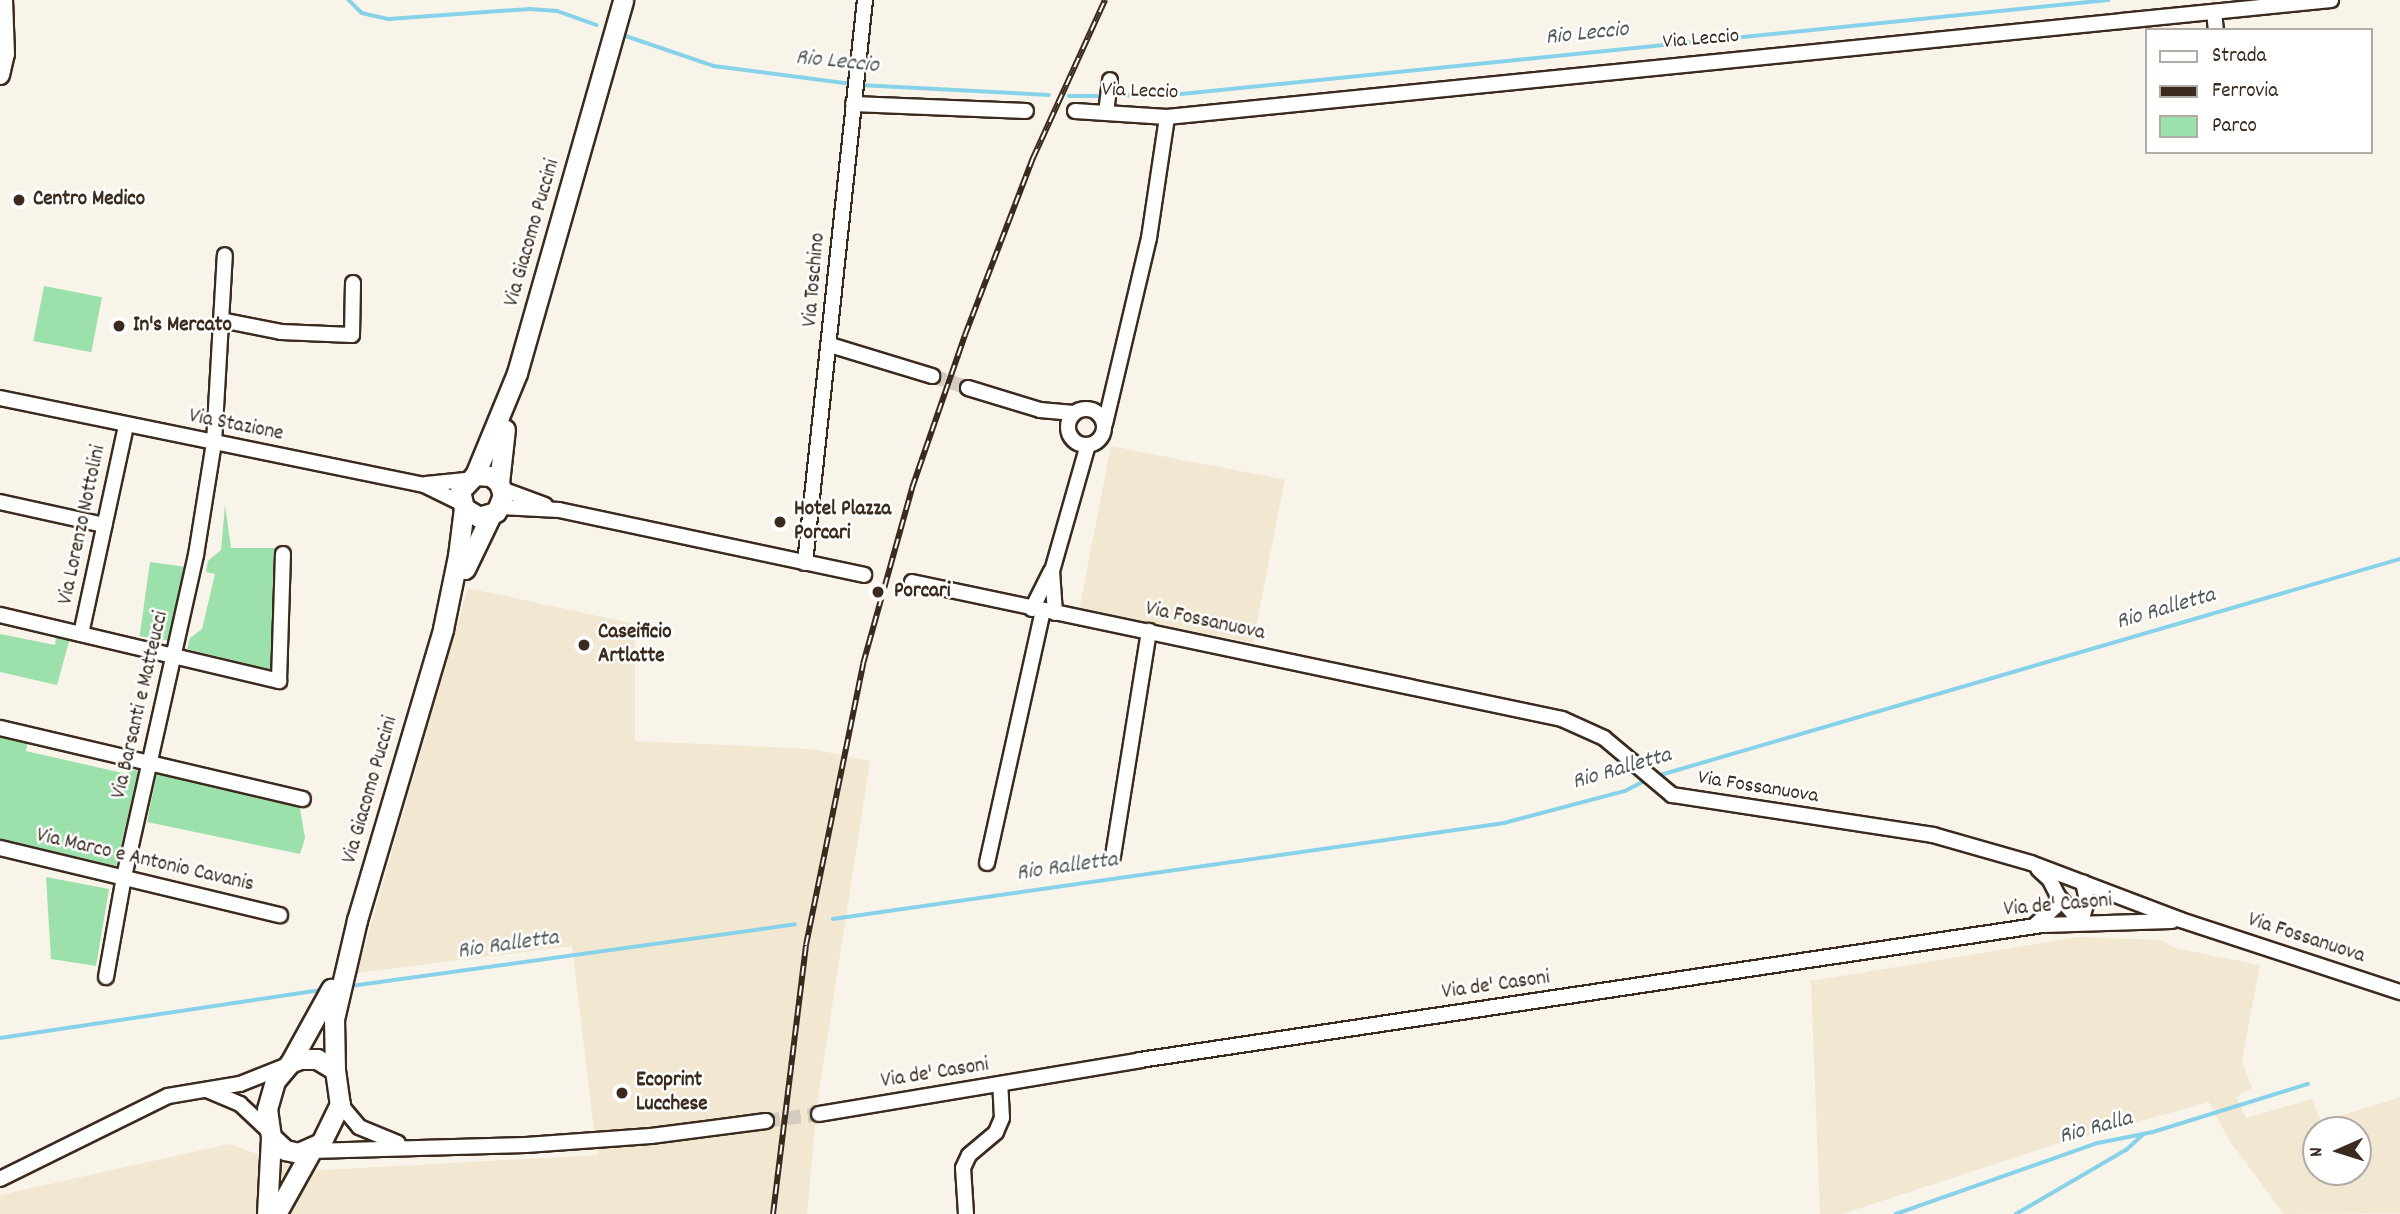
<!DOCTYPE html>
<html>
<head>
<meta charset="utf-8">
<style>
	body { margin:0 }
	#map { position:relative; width:2400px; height:1214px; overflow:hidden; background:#f9f4ea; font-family:Dekko,sans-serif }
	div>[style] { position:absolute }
	.built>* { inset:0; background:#f2e7d1; transform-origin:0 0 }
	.green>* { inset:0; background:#9ce0ab; transform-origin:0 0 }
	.stream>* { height:3.5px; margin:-1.75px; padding:0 1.75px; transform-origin:1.75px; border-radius:1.75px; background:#88d2e9 }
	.minor-tunnel>* { height:14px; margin-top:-7px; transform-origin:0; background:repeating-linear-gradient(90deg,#d3ccc1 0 14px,transparent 0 21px) }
	.roads { filter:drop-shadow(2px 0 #3b2a1e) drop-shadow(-2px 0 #3b2a1e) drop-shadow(0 2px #3b2a1e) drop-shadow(0 -2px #3b2a1e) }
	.minor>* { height:14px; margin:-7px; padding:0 7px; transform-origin:7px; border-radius:7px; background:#fff }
	.minor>.ring { margin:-7px; padding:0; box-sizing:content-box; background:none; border:14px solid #fff; border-radius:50% }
	.tertiary>* { height:18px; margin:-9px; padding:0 9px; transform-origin:9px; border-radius:9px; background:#fff }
	.secondary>* { height:19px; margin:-9.5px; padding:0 9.5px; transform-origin:9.5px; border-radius:9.5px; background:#fff }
	.rail>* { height:6px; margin-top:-3px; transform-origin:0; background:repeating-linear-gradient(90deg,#fff 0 10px,#3b2a1e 0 20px); box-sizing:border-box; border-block:2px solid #3b2a1e }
	.dots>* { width:19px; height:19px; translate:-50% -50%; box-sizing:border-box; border:4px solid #fff; border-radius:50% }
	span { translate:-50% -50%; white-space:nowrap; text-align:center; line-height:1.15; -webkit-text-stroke:5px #fff; paint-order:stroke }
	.street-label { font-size:21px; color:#3b2a1e }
	.poi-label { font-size:21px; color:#3b2a1e; font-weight:700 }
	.left { translate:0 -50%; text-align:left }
	.water-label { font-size:23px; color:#525c5b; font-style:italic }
	.legend { position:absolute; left:2145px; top:28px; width:228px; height:126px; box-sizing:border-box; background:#fff; border:2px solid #b1aaa5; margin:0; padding:9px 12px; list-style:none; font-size:21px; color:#3b2a1e }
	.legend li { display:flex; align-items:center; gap:14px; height:35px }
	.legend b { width:35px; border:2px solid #b1aaa5 }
	.north { position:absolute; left:2302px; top:1116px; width:70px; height:70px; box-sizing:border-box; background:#fff; border:2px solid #b1aaa5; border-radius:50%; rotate:267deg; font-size:19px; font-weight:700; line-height:28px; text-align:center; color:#3b2a1e }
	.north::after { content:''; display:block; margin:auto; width:24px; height:32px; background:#3b2a1e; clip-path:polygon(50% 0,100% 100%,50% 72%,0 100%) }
</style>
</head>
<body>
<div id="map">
	<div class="built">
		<div style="left:1111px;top:446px;width:177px;height:166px;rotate:11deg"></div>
		<div style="clip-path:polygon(468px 588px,635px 624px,635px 741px,812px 749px,870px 761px,817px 1105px,807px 1214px,0 1214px,0 1195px,229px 1144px,306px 1171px,597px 1155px,572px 946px,357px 973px)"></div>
		<div style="clip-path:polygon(evenodd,2078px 937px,2161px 940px,2175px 948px,2260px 965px,2242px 1061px,2252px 1088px,2236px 1097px,2246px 1118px,2312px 1099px,2321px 1122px,2400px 1097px,2400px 1213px,2284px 1214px,2229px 1140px,2209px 1102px,2047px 1147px,1842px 1214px,1820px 1214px,1811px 981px,2078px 937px,2358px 1130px,2358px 1172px,2316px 1172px,2316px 1130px,2358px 1130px)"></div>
	</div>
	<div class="green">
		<div style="left:44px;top:286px;width:59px;height:56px;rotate:11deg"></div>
		<div style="clip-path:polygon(225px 505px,231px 548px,277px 548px,276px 671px,187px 649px,190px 638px,202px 629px,215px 574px,206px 572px,208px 561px,221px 550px)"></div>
		<div style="left:150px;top:562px;width:35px;height:75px;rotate:8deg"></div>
		<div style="clip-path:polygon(0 634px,55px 645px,56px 637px,70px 638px,57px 685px,0 672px)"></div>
		<div style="clip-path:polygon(0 737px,28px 742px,26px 751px,127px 774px,128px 769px,139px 771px,116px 866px,0 839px)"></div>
		<div style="clip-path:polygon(157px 773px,299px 803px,305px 838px,300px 854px,147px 822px)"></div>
		<div style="clip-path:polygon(46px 877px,109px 889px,96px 966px,51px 959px)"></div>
	</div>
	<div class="stream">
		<div style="left:349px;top:0;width:18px;rotate:45deg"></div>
		<div style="left:362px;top:13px;width:28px;rotate:13deg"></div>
		<div style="left:389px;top:19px;width:141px;rotate:-4.1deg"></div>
		<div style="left:530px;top:9px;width:27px;rotate:4deg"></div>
		<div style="left:557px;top:11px;width:42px;rotate:19.3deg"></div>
		<div style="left:626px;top:36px;width:93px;rotate:18.8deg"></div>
		<div style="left:714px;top:66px;width:139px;rotate:7.4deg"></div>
		<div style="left:860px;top:85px;width:189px;rotate:3deg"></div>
		<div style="left:1113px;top:95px;width:49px;rotate:1.2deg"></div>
		<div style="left:1162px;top:96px;width:951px;rotate:-5.79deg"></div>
		<div style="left:1069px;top:96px;width:36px"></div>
		<div style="left:1657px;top:776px;width:774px;rotate:-16.28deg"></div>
		<div style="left:833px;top:919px;width:678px;rotate:-8.14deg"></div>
		<div style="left:1504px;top:823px;width:125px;rotate:-14.8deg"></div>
		<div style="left:1625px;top:791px;width:25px;rotate:-27deg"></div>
		<div style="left:351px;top:986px;width:448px;rotate:-7.9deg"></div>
		<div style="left:0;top:1038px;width:326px;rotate:-8.5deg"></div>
		<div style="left:1896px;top:1214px;width:214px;rotate:-19.4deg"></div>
		<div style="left:2098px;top:1143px;width:56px;rotate:-11.3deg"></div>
		<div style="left:2153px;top:1132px;width:162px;rotate:-17.2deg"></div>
		<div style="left:2016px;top:1214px;width:127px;rotate:-30.2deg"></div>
		<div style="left:2126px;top:1150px;width:24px;rotate:-42deg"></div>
	</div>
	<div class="minor-tunnel">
		<div style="left:932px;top:376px;width:38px;rotate:18deg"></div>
		<div style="left:766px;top:1121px;width:53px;rotate:-7.5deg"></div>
	</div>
	<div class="roads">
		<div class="minor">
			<div style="left:2214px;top:12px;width:18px;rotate:84deg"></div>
			<div style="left:853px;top:104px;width:173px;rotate:2.3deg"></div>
			<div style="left:1075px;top:111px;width:92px;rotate:3.7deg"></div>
			<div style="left:1167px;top:117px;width:1170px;rotate:-5.74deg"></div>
			<div style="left:1106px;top:113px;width:33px;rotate:-83deg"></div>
			<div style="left:221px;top:320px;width:61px;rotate:11.3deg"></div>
			<div style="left:281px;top:332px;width:71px;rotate:2.4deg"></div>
			<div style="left:352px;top:335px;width:52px;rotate:-88.9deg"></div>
			<div style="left:830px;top:345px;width:107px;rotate:16.9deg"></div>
			<div style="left:968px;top:388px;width:75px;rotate:17deg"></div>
			<div style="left:1040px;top:410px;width:34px;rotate:5deg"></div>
			<div style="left:0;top:398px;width:433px;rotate:11.6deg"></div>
			<div style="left:424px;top:485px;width:41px;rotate:25.9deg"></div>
			<div class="ring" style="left:1068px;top:409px;width:22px;height:22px"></div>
			<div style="left:1105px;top:424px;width:191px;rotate:-76.7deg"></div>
			<div style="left:1149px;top:238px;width:122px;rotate:-81.5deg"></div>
			<div style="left:426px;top:484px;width:40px;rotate:-5.7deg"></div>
			<div style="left:502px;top:489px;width:46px;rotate:20.4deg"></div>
			<div style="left:0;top:502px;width:107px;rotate:12.5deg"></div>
			<div style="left:500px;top:507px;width:59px;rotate:2.9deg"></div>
			<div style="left:559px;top:510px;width:312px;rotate:12deg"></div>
			<div style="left:805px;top:563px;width:566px;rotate:-83.92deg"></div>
			<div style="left:912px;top:582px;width:664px;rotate:11.9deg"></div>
			<div style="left:1562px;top:719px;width:46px;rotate:24.3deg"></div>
			<div style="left:1604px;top:738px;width:89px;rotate:40deg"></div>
			<div style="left:1672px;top:795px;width:264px;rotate:8.7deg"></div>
			<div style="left:1933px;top:835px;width:102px;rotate:15.9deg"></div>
			<div style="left:2031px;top:863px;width:160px;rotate:20.8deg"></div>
			<div style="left:2181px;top:920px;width:231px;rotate:18.2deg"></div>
			<div style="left:1032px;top:609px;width:42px;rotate:-63.4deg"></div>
			<div style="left:1055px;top:613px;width:42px;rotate:-94.1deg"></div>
			<div style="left:1052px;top:571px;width:131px;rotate:-74.1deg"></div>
			<div style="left:0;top:615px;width:287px;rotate:13.3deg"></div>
			<div style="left:279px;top:681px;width:127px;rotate:-88.2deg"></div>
			<div style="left:81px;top:634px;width:214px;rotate:-77.8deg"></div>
			<div style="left:0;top:728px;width:311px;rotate:13.2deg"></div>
			<div style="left:0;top:848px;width:288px;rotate:13.5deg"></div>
			<div style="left:1113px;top:856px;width:228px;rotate:-80.9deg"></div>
			<div style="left:987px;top:863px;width:258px;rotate:-77.5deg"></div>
			<div style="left:2058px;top:896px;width:35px;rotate:49deg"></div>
			<div style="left:2081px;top:922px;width:22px;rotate:-74deg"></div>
			<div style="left:2087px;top:901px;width:19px;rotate:-102deg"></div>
			<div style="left:2034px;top:926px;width:28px;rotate:-42deg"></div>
			<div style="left:2055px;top:907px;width:11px;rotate:-75deg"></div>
			<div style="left:2058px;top:896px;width:18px;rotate:-117deg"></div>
			<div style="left:2050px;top:880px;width:16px;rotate:-137deg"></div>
			<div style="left:106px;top:977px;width:102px;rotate:-79.8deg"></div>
			<div style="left:124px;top:877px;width:330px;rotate:-77.4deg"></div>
			<div style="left:196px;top:555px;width:113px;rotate:-80.9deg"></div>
			<div style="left:214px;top:443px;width:188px;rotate:-86.7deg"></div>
			<div style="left:207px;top:1090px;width:36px;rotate:23deg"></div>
			<div style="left:240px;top:1104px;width:40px;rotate:43deg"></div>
			<div style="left:340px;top:1104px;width:30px;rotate:50deg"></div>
			<div style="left:359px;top:1127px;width:42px;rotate:22.3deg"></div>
			<div style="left:819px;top:1114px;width:326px;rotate:-9.5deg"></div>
			<div style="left:1140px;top:1060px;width:912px;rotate:-8.51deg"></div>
			<div style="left:2042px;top:925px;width:130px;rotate:-1.8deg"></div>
			<div style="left:311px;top:1151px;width:215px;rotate:-1.6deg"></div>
			<div style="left:526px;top:1145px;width:125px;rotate:-4.1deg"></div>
			<div style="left:651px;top:1136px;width:116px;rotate:-7.4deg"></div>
			<div style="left:0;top:1179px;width:187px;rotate:-26.3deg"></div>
			<div style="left:168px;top:1096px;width:73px;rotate:-9.5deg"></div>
			<div style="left:240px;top:1084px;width:46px;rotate:-21.6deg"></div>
			<div style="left:966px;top:1214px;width:46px;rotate:-93.7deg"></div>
			<div style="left:963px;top:1168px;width:14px;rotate:-65deg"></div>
			<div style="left:969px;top:1155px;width:35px;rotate:-40deg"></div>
			<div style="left:996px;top:1132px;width:15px;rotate:-67deg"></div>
			<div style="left:1002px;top:1118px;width:33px;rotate:-93deg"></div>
		</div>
		<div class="tertiary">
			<div style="left:0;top:75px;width:22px;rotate:-77deg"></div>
			<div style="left:5px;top:54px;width:54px;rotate:-92.1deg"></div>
		</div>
		<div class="secondary">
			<div style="left:475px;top:475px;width:110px;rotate:-67.6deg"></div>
			<div style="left:517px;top:373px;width:388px;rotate:-74.1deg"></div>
			<div style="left:499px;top:483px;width:54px;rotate:-83.7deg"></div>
			<div style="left:465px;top:569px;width:60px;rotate:-64.3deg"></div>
			<div style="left:300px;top:1059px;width:17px"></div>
			<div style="left:317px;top:1059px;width:21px;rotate:31deg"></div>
			<div style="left:335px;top:1070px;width:34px;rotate:82deg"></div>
			<div style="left:340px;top:1104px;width:43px;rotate:116deg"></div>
			<div style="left:321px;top:1143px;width:24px;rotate:156deg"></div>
			<div style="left:299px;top:1153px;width:14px;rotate:-168deg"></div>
			<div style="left:285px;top:1150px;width:19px;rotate:-137deg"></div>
			<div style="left:271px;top:1137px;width:28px;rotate:-98deg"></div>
			<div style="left:267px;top:1109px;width:29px;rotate:-74deg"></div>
			<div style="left:275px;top:1081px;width:23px;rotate:-50deg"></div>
			<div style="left:290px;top:1063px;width:11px;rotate:-22deg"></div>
			<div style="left:290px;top:1063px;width:85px;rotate:-61deg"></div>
			<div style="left:335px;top:1070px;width:51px;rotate:-91.1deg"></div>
			<div style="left:334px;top:1019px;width:102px;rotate:-76.9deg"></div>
			<div style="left:357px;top:920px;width:303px;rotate:-73.5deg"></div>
			<div style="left:443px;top:629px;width:75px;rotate:-78.4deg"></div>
			<div style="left:458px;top:556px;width:48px;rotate:-82.9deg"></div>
			<div style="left:464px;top:508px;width:17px;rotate:-103deg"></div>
			<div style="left:460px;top:491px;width:22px;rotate:-47deg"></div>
			<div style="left:475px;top:475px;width:16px;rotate:4deg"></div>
			<div style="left:491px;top:476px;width:11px;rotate:41deg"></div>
			<div style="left:499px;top:483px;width:13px;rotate:72deg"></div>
			<div style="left:503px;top:495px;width:18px;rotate:112deg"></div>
			<div style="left:496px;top:512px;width:18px;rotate:164deg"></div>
			<div style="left:479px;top:517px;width:17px;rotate:-149deg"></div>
			<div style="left:267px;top:1214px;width:77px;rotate:-87deg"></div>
			<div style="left:276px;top:1214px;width:72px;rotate:-60.9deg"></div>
		</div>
	</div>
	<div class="rail">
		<div style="left:773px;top:1214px;width:271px;rotate:-83deg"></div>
		<div style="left:806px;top:945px;width:287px;rotate:-78.5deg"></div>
		<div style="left:863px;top:664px;width:183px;rotate:-74.4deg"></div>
		<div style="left:912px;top:488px;width:162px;rotate:-70.9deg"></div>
		<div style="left:965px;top:335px;width:190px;rotate:-69deg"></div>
		<div style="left:1033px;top:158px;width:174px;rotate:-65.5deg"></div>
	</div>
	<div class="dots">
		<div style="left:19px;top:200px;background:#3b2a1e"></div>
		<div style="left:119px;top:326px;background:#3b2a1e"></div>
		<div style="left:780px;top:522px;background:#3b2a1e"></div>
		<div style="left:878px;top:592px;background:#3b2a1e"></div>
		<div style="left:584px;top:645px;background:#3b2a1e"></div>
		<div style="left:622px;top:1093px;background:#3b2a1e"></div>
	</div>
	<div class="street-label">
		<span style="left:1701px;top:40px;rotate:-5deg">Via Leccio</span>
		<span style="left:1140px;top:92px;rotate:2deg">Via Leccio</span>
		<span style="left:533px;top:233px;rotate:-74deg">Via Giacomo Puccini</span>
		<span style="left:815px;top:280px;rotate:-85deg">Via Toschino</span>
		<span style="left:236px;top:426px;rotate:11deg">Via Stazione</span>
		<span style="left:83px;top:525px;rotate:-78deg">Via Lorenzo Nottolini</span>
		<span style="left:1205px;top:622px;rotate:12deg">Via Fossanuova</span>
		<span style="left:141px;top:705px;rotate:-77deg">Via Barsanti e Matteucci</span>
		<span style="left:1758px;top:788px;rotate:9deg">Via Fossanuova</span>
		<span style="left:371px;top:790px;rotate:-74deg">Via Giacomo Puccini</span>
		<span style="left:145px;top:861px;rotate:13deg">Via Marco e Antonio Cavanis</span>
		<span style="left:2058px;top:906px;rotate:-5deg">Via de' Casoni</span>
		<span style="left:2306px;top:939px;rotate:18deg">Via Fossanuova</span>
		<span style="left:1496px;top:986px;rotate:-8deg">Via de' Casoni</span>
		<span style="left:935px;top:1074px;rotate:-9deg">Via de' Casoni</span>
	</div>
	<div class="poi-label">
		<span class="left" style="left:33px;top:200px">Centro Medico</span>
		<span class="left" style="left:133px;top:326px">In's Mercato</span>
		<span class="left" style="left:794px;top:522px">Hotel Plazza<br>Porcari</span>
		<span class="left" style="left:894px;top:592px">Porcari</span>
		<span class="left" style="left:598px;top:645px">Caseificio<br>Artlatte</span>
		<span class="left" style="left:636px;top:1093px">Ecoprint<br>Lucchese</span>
	</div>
	<div class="water-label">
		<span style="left:1587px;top:35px;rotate:-6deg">Rio Leccio</span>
		<span style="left:837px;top:63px;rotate:6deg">Rio Leccio</span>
		<span style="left:2166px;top:610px;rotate:-16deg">Rio Ralletta</span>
		<span style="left:1622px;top:770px;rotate:-16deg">Rio Ralletta</span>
		<span style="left:1067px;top:868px;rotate:-8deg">Rio Ralletta</span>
		<span style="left:508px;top:946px;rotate:-8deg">Rio Ralletta</span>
		<span style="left:2096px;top:1129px;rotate:-15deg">Rio Ralla</span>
	</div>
	<ul class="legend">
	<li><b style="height:9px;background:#fff"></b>Strada</li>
	<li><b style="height:9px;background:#3b2a1e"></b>Ferrovia</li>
	<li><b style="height:19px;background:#9ce0ab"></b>Parco</li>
	</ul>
	<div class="north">N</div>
</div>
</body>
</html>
